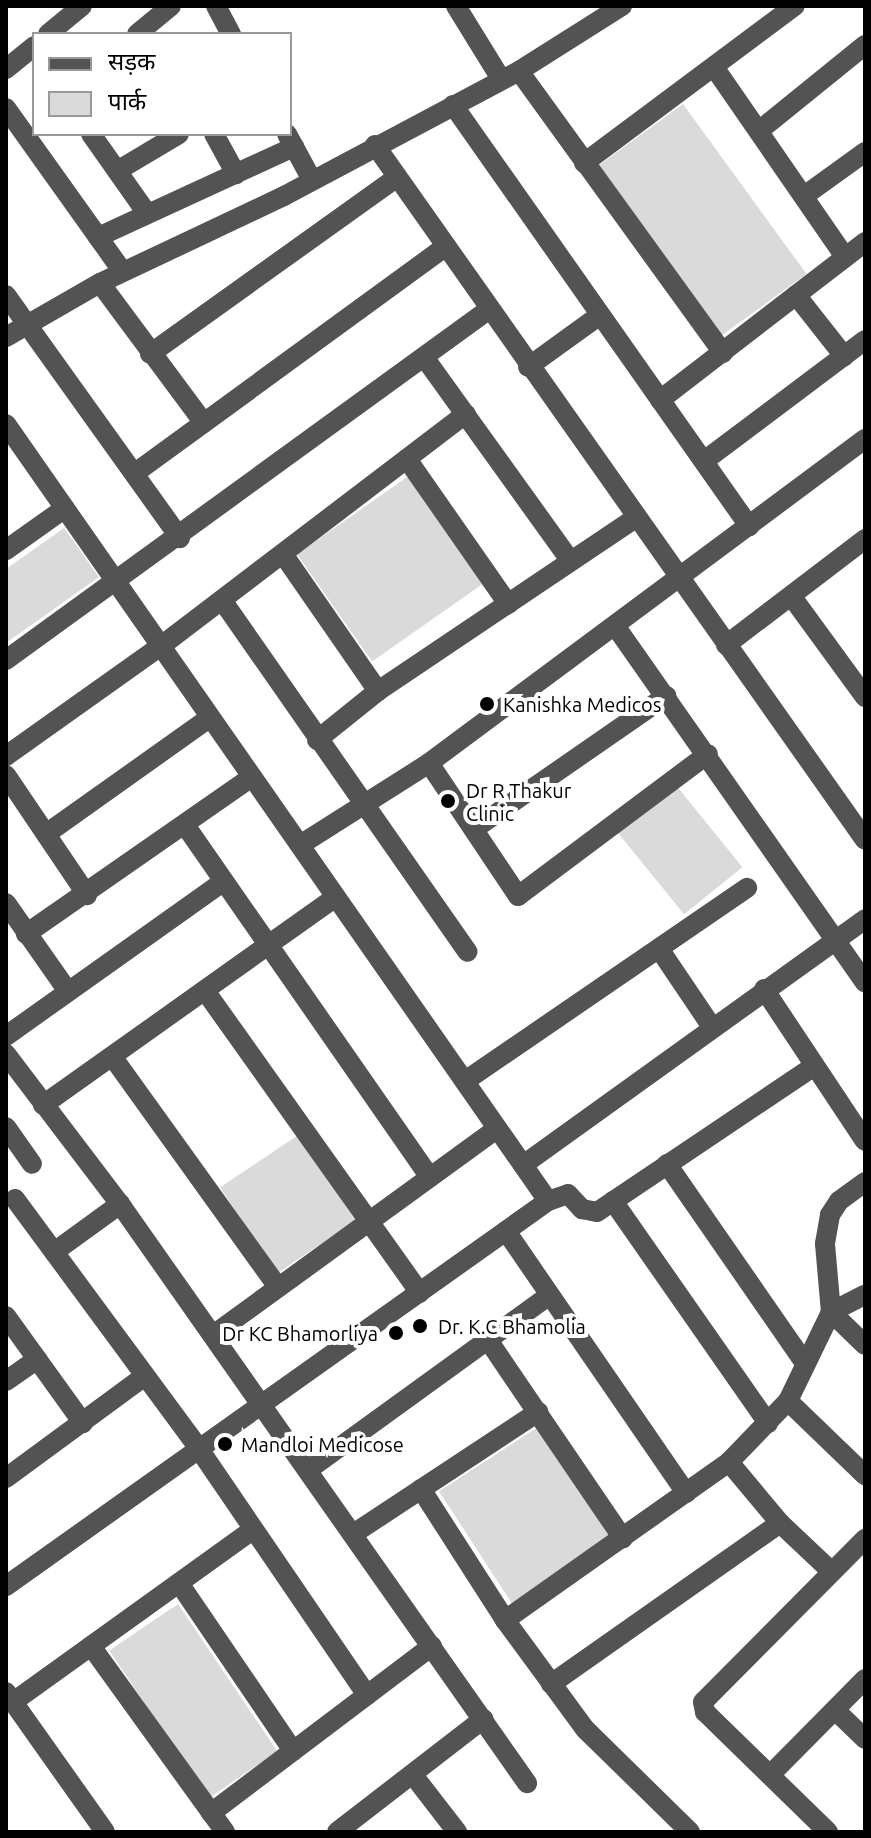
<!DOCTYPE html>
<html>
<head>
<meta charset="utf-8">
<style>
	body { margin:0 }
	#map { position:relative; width:871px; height:1838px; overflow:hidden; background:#fff; font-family:Ubuntu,"Noto Sans Devanagari",sans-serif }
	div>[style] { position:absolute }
	.green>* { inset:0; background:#dadada; transform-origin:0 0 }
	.minor>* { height:20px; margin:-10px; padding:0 10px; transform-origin:10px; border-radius:10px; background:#535353 }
	.dots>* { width:22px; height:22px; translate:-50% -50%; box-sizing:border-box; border:4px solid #fff; border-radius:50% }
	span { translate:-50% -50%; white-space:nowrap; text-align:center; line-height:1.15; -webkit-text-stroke:8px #fff; paint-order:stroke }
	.poi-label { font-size:20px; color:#000 }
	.left { translate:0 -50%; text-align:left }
	.right { translate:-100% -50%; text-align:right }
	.frame { position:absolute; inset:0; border:8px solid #000; pointer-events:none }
	.legend { position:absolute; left:32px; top:32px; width:260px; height:104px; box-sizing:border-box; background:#fff; border:2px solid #999; margin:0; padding:10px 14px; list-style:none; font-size:24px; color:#000 }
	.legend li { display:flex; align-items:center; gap:16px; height:40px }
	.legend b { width:40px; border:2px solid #999 }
</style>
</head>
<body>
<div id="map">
	<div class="green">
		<div style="left:683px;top:104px;width:210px;height:104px;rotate:54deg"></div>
		<div style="left:410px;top:475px;width:131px;height:138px;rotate:55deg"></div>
		<div style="clip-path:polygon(64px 528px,99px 577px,6px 643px,6px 569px)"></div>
		<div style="left:675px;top:784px;width:107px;height:75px;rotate:51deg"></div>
		<div style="left:298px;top:1135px;width:103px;height:94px;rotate:56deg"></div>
		<div style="left:538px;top:1427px;width:135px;height:118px;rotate:57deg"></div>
		<div style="left:178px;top:1604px;width:178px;height:83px;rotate:56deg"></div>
	</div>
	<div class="minor">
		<div style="left:216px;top:6px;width:32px;rotate:62deg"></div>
		<div style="left:456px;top:6px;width:86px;rotate:58.3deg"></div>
		<div style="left:48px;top:34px;width:44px;rotate:-39.5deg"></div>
		<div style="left:137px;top:34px;width:44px;rotate:-39.5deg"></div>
		<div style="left:714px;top:67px;width:231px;rotate:55.4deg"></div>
		<div style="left:6px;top:69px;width:36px;rotate:-39deg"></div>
		<div style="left:519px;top:71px;width:348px;rotate:54.1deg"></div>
		<div style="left:453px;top:105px;width:515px;rotate:54.89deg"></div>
		<div style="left:6px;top:108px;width:201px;rotate:54.5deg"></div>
		<div style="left:760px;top:130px;width:135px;rotate:-39deg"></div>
		<div style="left:91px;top:134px;width:95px;rotate:54.8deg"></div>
		<div style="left:214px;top:134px;width:46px;rotate:61.2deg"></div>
		<div style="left:287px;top:134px;width:52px;rotate:61.5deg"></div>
		<div style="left:375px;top:145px;width:850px;rotate:54.81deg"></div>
		<div style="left:584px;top:163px;width:263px;rotate:-36.7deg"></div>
		<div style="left:117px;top:171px;width:72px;rotate:-30.8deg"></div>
		<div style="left:804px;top:196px;width:75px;rotate:-35.8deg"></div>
		<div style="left:98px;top:237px;width:216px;rotate:-24.7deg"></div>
		<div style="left:100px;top:283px;width:174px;rotate:53.4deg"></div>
		<div style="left:6px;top:295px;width:299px;rotate:54.4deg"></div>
		<div style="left:796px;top:295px;width:78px;rotate:51.8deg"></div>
		<div style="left:6px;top:337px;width:108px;rotate:-29.9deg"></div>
		<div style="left:100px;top:283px;width:204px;rotate:-25.3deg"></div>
		<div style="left:284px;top:196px;width:266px;rotate:-28deg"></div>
		<div style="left:519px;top:71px;width:122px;rotate:-32.3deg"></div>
		<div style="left:150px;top:354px;width:304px;rotate:-35.6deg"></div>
		<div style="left:424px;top:357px;width:250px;rotate:54.3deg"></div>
		<div style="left:528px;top:367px;width:89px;rotate:-35.8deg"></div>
		<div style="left:660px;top:400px;width:259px;rotate:-37.6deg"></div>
		<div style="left:6px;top:424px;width:947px;rotate:55.1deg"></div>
		<div style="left:407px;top:459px;width:177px;rotate:55.1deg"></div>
		<div style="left:704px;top:461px;width:201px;rotate:-36.9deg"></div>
		<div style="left:135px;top:473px;width:385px;rotate:-36.1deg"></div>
		<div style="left:6px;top:550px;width:72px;rotate:-35.4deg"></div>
		<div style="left:283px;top:554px;width:167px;rotate:55.3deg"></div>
		<div style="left:792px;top:597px;width:124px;rotate:53.9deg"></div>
		<div style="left:222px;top:600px;width:429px;rotate:55.1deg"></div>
		<div style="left:616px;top:627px;width:434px;rotate:55deg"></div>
		<div style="left:726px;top:645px;width:175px;rotate:-37.3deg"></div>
		<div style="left:6px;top:660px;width:596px;rotate:-35.98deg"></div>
		<div style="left:317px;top:740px;width:78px;rotate:-38.8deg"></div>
		<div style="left:378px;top:691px;width:310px;rotate:-33.9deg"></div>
		<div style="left:6px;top:756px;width:190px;rotate:-35.4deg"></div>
		<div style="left:161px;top:646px;width:383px;rotate:-37.3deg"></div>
		<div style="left:429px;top:763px;width:160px;rotate:56.2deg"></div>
		<div style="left:518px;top:896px;width:237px;rotate:-36.8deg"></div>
		<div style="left:6px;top:775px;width:145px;rotate:56deg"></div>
		<div style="left:185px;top:825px;width:429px;rotate:55.2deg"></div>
		<div style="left:474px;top:829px;width:234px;rotate:-34.7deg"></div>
		<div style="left:46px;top:834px;width:200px;rotate:-35.4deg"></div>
		<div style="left:300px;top:845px;width:153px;rotate:-32.4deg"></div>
		<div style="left:429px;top:763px;width:543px;rotate:-36.62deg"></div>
		<div style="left:6px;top:903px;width:106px;rotate:55deg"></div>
		<div style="left:26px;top:934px;width:275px;rotate:-34.8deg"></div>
		<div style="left:660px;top:950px;width:93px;rotate:56deg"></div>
		<div style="left:764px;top:989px;width:182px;rotate:56.4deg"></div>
		<div style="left:206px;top:992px;width:369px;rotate:54.6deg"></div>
		<div style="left:6px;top:1036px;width:267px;rotate:-35.4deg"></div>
		<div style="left:6px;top:1054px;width:188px;rotate:52.8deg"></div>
		<div style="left:120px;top:1204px;width:708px;rotate:54.9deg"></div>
		<div style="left:114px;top:1059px;width:281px;rotate:54.3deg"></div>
		<div style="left:465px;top:1081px;width:342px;rotate:-34.4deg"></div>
		<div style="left:43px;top:1105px;width:359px;rotate:-35.4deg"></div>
		<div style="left:6px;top:1127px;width:45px;rotate:54.9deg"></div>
		<div style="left:667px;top:1164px;width:242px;rotate:55.3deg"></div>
		<div style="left:523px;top:1165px;width:421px;rotate:-35.7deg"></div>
		<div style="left:865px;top:1182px;width:32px;rotate:144deg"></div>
		<div style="left:839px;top:1201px;width:17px;rotate:123deg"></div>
		<div style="left:830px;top:1215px;width:29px;rotate:100deg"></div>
		<div style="left:825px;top:1244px;width:68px;rotate:85deg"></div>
		<div style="left:831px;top:1312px;width:47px;rotate:44.1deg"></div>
		<div style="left:15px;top:1199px;width:310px;rotate:53.6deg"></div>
		<div style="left:199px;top:1449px;width:298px;rotate:55.7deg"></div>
		<div style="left:613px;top:1201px;width:271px;rotate:55.1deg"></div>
		<div style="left:506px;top:1231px;width:318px;rotate:55.5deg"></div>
		<div style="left:54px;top:1252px;width:82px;rotate:-36deg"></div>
		<div style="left:6px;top:1316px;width:132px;rotate:54.3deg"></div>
		<div style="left:213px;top:1335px;width:351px;rotate:-36deg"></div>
		<div style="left:488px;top:1340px;width:240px;rotate:55.8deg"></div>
		<div style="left:6px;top:1381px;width:38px;rotate:-35deg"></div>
		<div style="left:788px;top:1401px;width:107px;rotate:43.9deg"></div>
		<div style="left:729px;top:1462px;width:80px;rotate:50.1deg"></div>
		<div style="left:780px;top:1523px;width:71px;rotate:43.3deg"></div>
		<div style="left:308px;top:1470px;width:295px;rotate:-35.9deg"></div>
		<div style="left:6px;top:1478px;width:172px;rotate:-36.3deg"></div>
		<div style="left:421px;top:1489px;width:156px;rotate:57.3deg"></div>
		<div style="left:505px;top:1620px;width:135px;rotate:53.7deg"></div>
		<div style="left:585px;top:1729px;width:147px;rotate:44.4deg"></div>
		<div style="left:353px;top:1534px;width:222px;rotate:-33.4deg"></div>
		<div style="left:179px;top:1583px;width:203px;rotate:55.8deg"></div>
		<div style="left:6px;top:1586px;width:665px;rotate:-35.39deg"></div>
		<div style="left:548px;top:1201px;width:21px;rotate:-19deg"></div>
		<div style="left:568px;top:1194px;width:21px;rotate:47deg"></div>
		<div style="left:582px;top:1209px;width:15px;rotate:11deg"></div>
		<div style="left:597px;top:1212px;width:262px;rotate:-33.9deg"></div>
		<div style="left:505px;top:1620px;width:274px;rotate:-35.2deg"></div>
		<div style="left:729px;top:1462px;width:85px;rotate:-46deg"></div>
		<div style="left:788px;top:1401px;width:99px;rotate:-64.2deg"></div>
		<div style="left:831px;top:1312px;width:38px;rotate:-27deg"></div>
		<div style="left:91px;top:1646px;width:229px;rotate:54.2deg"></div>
		<div style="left:551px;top:1684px;width:280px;rotate:-35.1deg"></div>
		<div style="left:6px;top:1692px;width:171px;rotate:54.7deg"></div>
		<div style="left:13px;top:1702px;width:293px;rotate:-35.7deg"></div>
		<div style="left:835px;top:1710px;width:42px;rotate:44deg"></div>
		<div style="left:413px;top:1775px;width:72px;rotate:52.3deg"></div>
		<div style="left:770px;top:1775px;width:135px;rotate:-45.3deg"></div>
		<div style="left:211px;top:1813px;width:277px;rotate:-37.1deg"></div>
		<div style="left:337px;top:1832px;width:185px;rotate:-37.7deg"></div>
		<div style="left:828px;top:1832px;width:172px;rotate:-135.7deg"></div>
		<div style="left:705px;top:1712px;width:10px;rotate:-101deg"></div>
		<div style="left:703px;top:1702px;width:230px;rotate:-45.2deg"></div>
	</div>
	<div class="dots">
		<div style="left:487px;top:704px;background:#000"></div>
		<div style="left:448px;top:801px;background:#000"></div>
		<div style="left:420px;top:1326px;background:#000"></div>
		<div style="left:396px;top:1333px;background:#000"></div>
		<div style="left:225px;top:1444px;background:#000"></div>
	</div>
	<div class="poi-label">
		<span class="left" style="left:503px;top:704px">Kanishka Medicos</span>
		<span class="left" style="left:466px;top:802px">Dr R Thakur<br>Clinic</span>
		<span class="left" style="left:438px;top:1326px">Dr. K.C Bhamolia</span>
		<span class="right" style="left:378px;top:1333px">Dr KC Bhamorliya</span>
		<span class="left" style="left:241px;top:1444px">Mandloi Medicose</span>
	</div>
	<div class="frame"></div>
	<ul class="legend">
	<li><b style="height:10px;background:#535353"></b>सड़क</li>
	<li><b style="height:22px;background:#dadada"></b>पार्क</li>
	</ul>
</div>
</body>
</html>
